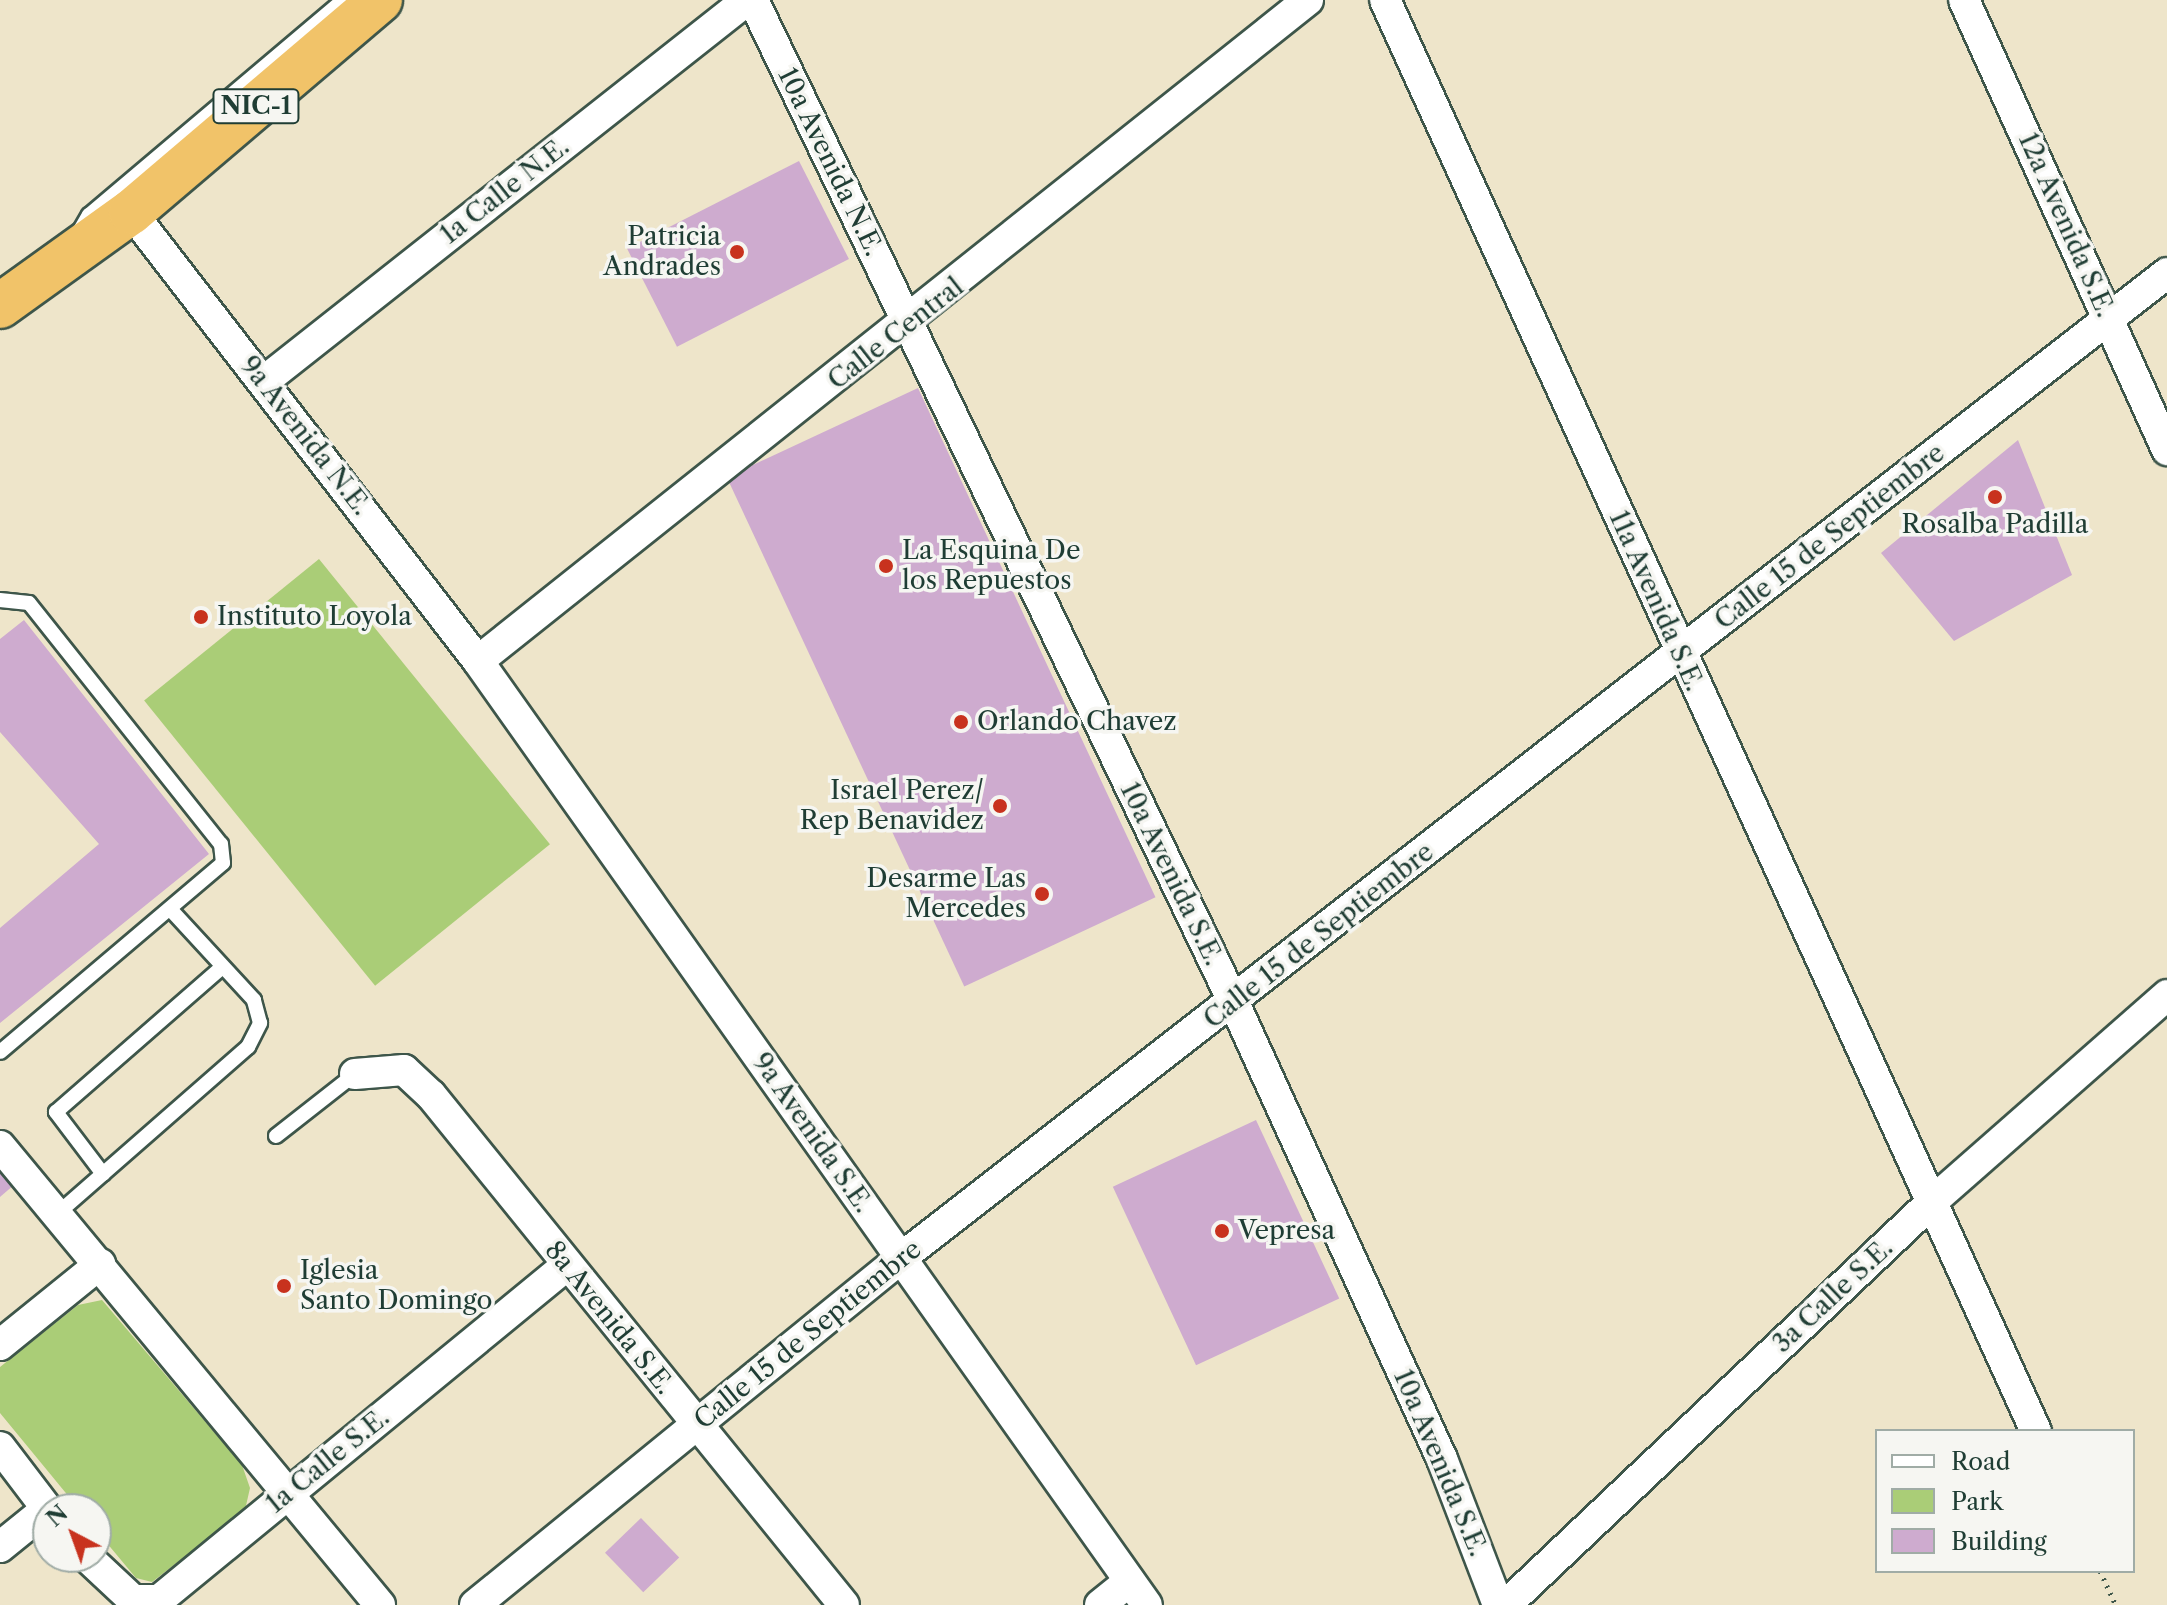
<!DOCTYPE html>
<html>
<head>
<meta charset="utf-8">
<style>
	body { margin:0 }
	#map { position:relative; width:2167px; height:1605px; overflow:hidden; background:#eee5ca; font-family:"Libre Caslon Text",serif }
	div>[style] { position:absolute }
	.green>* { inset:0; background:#aacd77; transform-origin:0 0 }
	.building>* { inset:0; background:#ceabcf; transform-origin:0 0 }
	.path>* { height:5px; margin-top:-2.5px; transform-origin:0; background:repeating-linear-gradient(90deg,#3e564a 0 2px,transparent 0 8px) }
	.roads { filter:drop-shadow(2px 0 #3e564a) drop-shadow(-2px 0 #3e564a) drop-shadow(0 2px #3e564a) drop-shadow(0 -2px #3e564a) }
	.lane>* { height:14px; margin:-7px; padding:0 7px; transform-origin:7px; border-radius:7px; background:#fff }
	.street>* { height:30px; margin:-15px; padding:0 15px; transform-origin:15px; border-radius:15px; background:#fff }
	.highway>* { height:44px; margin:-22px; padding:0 22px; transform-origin:22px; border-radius:22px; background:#f1c369 }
	.dots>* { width:22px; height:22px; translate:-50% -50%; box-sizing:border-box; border:4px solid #f6f6f2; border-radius:50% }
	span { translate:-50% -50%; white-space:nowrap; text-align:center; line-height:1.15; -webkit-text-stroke:7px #f6f6f2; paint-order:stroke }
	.shield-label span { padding:2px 6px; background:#f6f6f2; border:2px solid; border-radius:6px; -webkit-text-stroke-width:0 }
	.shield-label { font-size:24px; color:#1f3d34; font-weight:700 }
	.street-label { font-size:26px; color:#1f3d34 }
	.poi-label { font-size:26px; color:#1f3d34 }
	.right { translate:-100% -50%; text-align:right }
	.left { translate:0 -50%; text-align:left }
	.legend { position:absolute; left:1875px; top:1429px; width:260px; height:144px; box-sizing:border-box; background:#f6f6f2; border:2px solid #a0aca6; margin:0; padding:10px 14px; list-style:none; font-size:24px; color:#1f3d34 }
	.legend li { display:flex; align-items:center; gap:16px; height:40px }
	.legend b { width:40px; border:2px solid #a0aca6 }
	.north { position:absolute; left:32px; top:1493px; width:80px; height:80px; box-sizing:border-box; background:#f6f6f2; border:2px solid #a0aca6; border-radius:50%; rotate:319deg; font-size:22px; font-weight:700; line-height:32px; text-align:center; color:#1f3d34 }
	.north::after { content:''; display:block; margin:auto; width:28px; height:36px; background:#c8321e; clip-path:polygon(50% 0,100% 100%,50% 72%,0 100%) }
</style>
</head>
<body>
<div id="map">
	<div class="green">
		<div style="left:319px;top:559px;width:367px;height:225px;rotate:51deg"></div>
		<div style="clip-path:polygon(102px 1300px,242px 1465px,250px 1488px,245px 1510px,152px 1582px,136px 1578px,96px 1530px,96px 1509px,79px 1509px,0 1413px,0 1367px,78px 1305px)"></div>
	</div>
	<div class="building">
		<div style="left:799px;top:161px;width:110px;height:193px;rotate:63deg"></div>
		<div style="left:918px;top:388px;width:562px;height:211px;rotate:65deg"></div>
		<div style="clip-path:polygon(2018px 440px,2072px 575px,1954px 641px,1881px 553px)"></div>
		<div style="clip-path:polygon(24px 620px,209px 854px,0 1023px,0 928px,99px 844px,0 732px,0 639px)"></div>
		<div style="left:1256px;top:1120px;width:197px;height:158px;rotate:65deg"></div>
		<div style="clip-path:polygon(0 1166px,15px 1184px,0 1197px)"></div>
		<div style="left:641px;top:1518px;width:55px;height:50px;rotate:46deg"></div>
	</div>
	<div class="path">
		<div style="left:2100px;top:1571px;width:38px;rotate:65deg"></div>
	</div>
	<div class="roads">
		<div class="lane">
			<div style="left:79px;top:232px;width:20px;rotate:-60deg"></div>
			<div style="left:89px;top:215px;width:333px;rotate:-40.2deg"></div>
			<div style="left:0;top:600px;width:29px;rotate:6deg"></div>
			<div style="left:29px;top:603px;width:308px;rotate:51.5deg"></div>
			<div style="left:221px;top:844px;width:19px;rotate:84deg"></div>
			<div style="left:223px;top:863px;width:292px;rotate:139.7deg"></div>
			<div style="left:276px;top:1136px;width:100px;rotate:-38.1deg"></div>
			<div style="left:103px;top:1174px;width:78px;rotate:-127.2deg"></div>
			<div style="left:56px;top:1112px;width:220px;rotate:-41.1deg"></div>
			<div style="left:57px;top:1214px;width:254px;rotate:-41.2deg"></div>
			<div style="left:248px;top:1047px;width:27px;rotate:-63deg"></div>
			<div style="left:260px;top:1023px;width:24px;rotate:-105deg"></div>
			<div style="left:254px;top:1000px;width:122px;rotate:-132.7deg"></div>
		</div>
		<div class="street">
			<div style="left:753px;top:0;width:1112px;rotate:64.38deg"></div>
			<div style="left:1234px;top:1003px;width:501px;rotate:65.48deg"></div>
			<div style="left:1442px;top:1459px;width:156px;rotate:69deg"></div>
			<div style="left:1385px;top:0;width:1572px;rotate:65.54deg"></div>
			<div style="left:1964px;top:0;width:494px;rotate:65.7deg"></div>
			<div style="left:131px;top:212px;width:567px;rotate:52.3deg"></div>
			<div style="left:478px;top:661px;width:1157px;rotate:54.68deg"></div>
			<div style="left:263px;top:382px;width:617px;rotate:-38.28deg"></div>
			<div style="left:478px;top:661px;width:1061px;rotate:-38.53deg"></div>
			<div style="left:355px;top:1074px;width:49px;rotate:-4.7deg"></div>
			<div style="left:404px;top:1070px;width:37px;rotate:43deg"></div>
			<div style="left:431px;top:1095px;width:656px;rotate:51deg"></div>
			<div style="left:0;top:1146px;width:596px;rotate:50.38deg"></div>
			<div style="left:0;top:1345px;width:129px;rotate:-39deg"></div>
			<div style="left:0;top:1447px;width:79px;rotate:52.7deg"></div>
			<div style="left:0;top:1547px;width:60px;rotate:-39deg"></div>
			<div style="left:87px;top:1557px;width:63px;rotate:43.1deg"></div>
			<div style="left:133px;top:1600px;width:26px"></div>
			<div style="left:159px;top:1600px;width:527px;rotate:-39.37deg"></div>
			<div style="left:475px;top:1605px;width:549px;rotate:-39.16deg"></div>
			<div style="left:901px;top:1258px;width:1604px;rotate:-37.88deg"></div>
			<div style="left:1100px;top:1605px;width:38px;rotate:-39deg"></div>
			<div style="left:1506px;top:1605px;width:591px;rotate:-43.42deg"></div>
			<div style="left:1935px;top:1199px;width:309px;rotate:-41.3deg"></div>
		</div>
		<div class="highway">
			<div style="left:0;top:306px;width:161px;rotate:-35.7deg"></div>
			<div style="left:131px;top:212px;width:327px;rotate:-40.4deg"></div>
		</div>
	</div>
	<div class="dots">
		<div style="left:737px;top:252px;background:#c8321e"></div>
		<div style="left:1995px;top:497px;background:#c8321e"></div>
		<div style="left:886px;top:566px;background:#c8321e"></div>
		<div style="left:201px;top:617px;background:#c8321e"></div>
		<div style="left:961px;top:722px;background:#c8321e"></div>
		<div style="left:1000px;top:806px;background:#c8321e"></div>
		<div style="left:1042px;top:894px;background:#c8321e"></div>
		<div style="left:1222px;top:1231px;background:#c8321e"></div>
		<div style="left:284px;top:1286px;background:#c8321e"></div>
	</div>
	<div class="shield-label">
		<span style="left:256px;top:106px">NIC-1</span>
	</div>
	<div class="street-label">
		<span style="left:830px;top:162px;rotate:64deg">10a Avenida N.E.</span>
		<span style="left:505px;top:191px;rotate:-38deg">1a Calle N.E.</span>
		<span style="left:2066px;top:225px;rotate:66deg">12a Avenida S.E.</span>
		<span style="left:896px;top:334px;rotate:-38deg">Calle Central</span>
		<span style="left:305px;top:436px;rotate:52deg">9a Avenida N.E.</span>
		<span style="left:1830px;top:537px;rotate:-38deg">Calle 15 de Septiembre</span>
		<span style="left:1656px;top:601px;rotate:66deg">11a Avenida S.E.</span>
		<span style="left:1171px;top:874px;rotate:64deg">10a Avenida S.E.</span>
		<span style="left:1319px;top:936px;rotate:-38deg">Calle 15 de Septiembre</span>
		<span style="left:812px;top:1133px;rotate:55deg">9a Avenida S.E.</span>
		<span style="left:1833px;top:1296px;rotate:-43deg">3a Calle S.E.</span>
		<span style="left:609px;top:1318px;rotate:51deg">8a Avenida S.E.</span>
		<span style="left:808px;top:1335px;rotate:-39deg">Calle 15 de Septiembre</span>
		<span style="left:328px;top:1461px;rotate:-39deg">1a Calle S.E.</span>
		<span style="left:1440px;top:1463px;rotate:67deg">10a Avenida S.E.</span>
	</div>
	<div class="poi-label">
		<span class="right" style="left:721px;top:252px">Patricia<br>Andrades</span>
		<span style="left:1995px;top:525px">Rosalba Padilla</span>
		<span class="left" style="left:902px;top:566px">La Esquina De<br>los Repuestos</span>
		<span class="left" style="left:217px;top:617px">Instituto Loyola</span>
		<span class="left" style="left:977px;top:722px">Orlando Chavez</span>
		<span class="right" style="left:984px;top:806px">Israel Perez/<br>Rep Benavidez</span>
		<span class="right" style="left:1026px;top:894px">Desarme Las<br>Mercedes</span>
		<span class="left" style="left:1238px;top:1231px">Vepresa</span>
		<span class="left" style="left:300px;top:1286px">Iglesia<br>Santo Domingo</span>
	</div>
	<ul class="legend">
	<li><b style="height:10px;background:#fff"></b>Road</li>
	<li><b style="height:22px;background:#aacd77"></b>Park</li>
	<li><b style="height:22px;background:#ceabcf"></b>Building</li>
	</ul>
	<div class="north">N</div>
</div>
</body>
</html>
